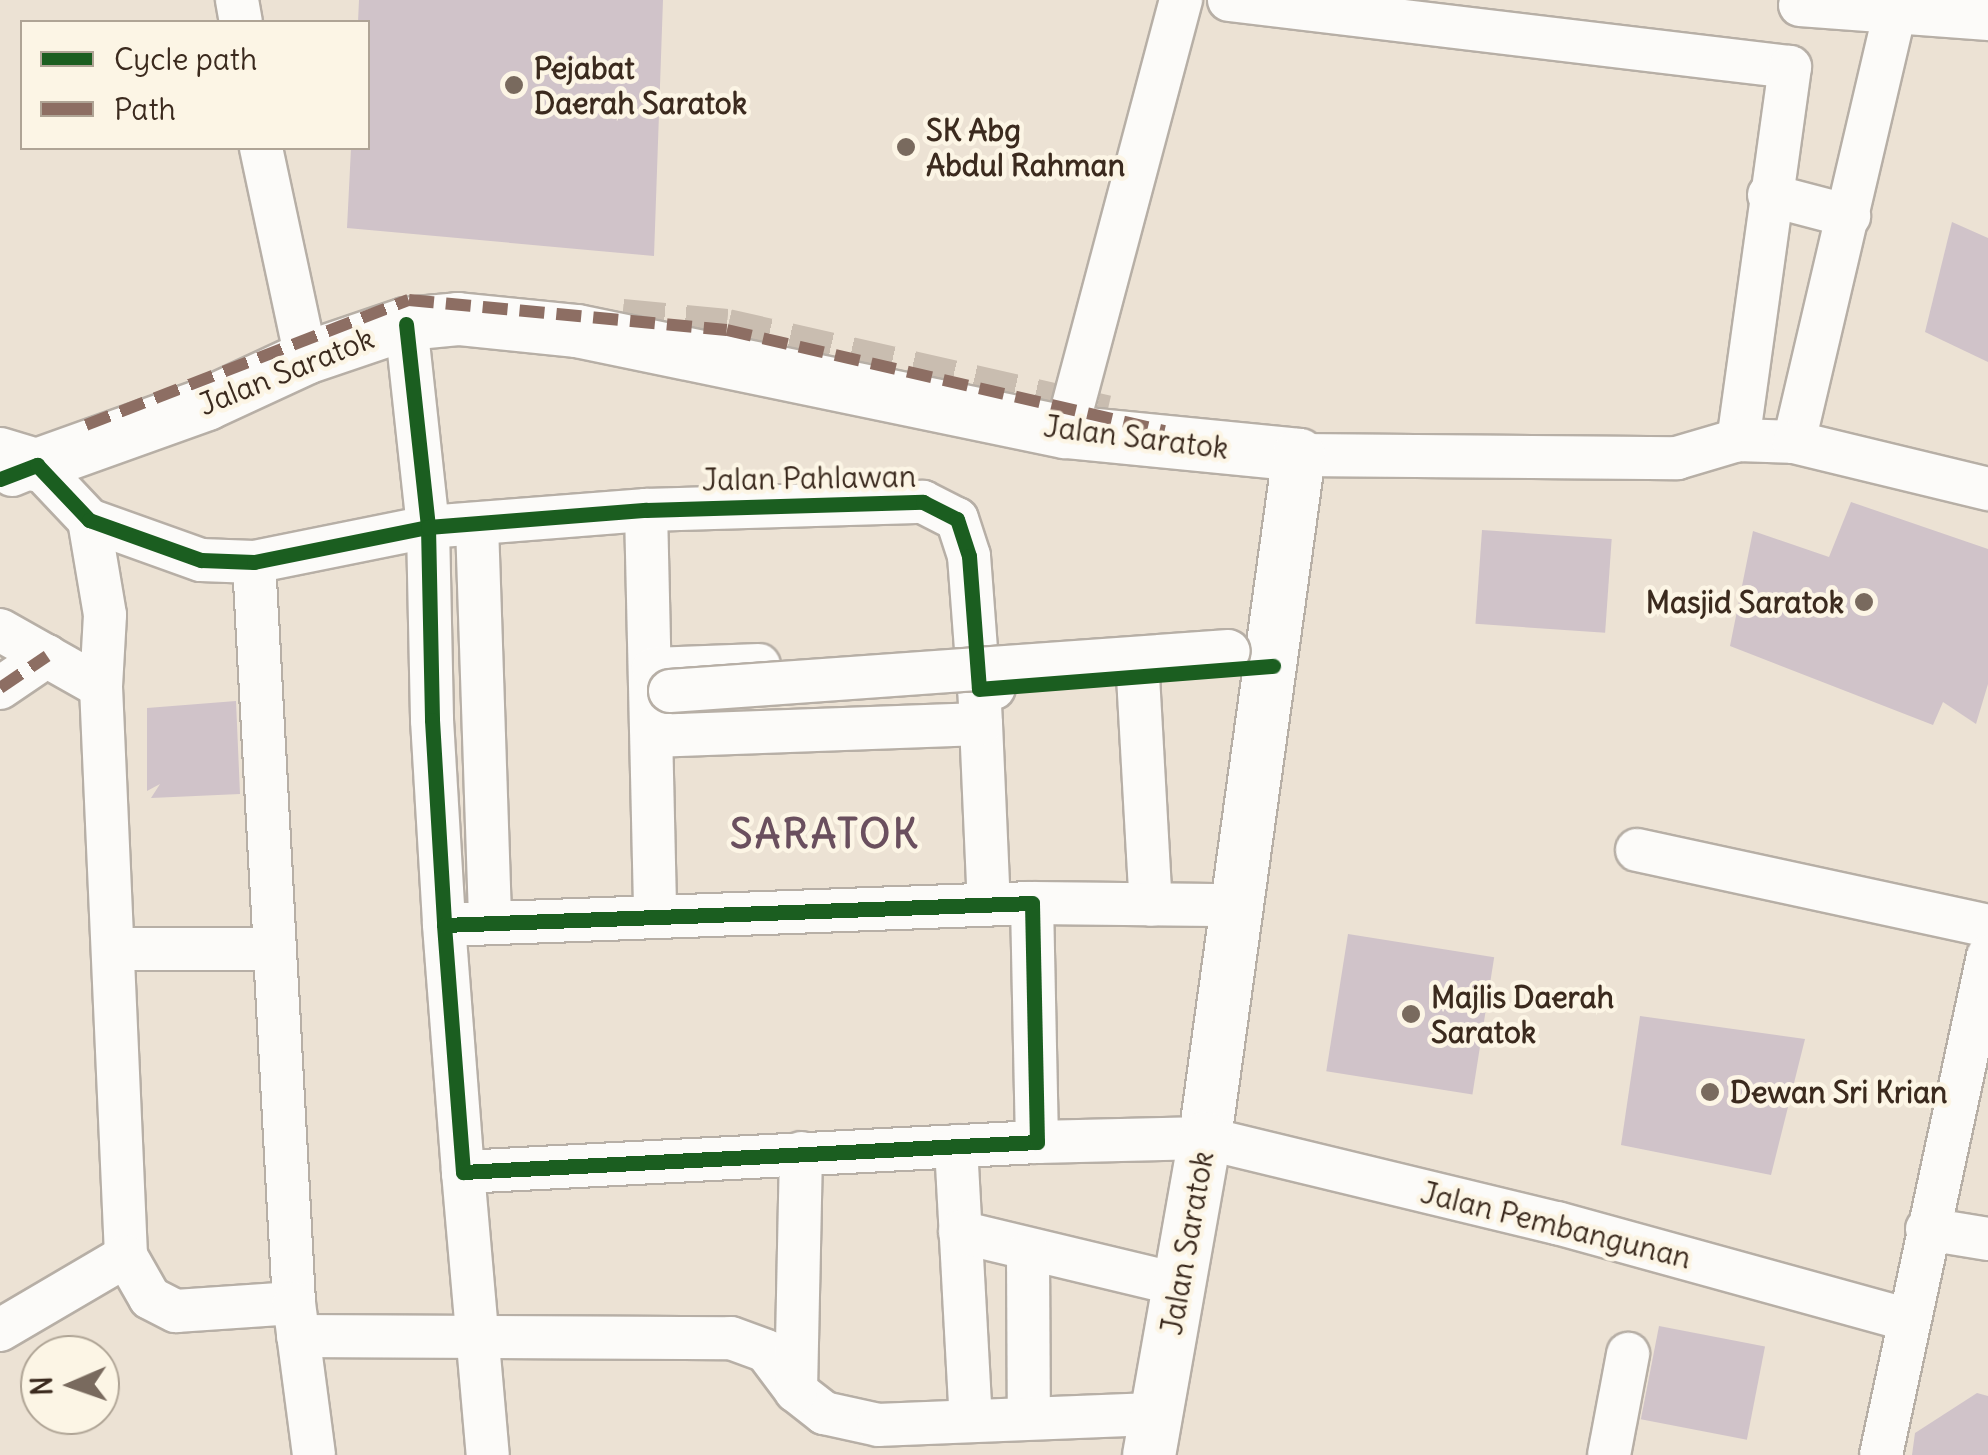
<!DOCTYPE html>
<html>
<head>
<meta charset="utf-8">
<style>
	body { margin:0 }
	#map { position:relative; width:1988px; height:1455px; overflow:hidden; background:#ece2d4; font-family:Delius,sans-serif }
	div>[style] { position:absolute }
	.building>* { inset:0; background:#d0c3c9; transform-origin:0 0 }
	.minor-tunnel>* { height:42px; margin-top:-21px; transform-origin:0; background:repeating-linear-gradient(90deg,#c9bdb0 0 42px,transparent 0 63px) }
	.roads { filter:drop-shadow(2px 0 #b7afa6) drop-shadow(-2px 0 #b7afa6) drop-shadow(0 2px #b7afa6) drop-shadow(0 -2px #b7afa6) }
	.minor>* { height:42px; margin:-21px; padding:0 21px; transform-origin:21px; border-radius:21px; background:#fcfbf9 }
	.major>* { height:52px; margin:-26px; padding:0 26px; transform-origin:26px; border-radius:26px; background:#fcfbf9 }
	.bridges { filter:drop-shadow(2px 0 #b7afa6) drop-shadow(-2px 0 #b7afa6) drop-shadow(0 2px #b7afa6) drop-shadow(0 -2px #b7afa6) }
	.minor-bridge>* { height:42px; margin:-21px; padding:0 21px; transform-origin:21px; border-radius:21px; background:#fcfbf9 }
	.quiet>* { height:12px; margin-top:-6px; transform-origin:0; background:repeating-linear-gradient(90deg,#8d6e63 0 25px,transparent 0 37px) }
	.cycleway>* { height:15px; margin:-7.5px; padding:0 7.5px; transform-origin:7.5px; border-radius:7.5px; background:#1b5e20 }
	.dots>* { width:28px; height:28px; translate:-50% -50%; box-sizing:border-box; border:5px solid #fcf5e5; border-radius:50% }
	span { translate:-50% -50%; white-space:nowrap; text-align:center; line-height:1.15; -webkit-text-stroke:9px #fcf5e5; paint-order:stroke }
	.poi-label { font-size:30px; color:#3b2a1e; font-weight:700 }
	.left { translate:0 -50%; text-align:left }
	.right { translate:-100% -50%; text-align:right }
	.street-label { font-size:30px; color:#3b2a1e }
	.district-label { font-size:40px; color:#6a4f5e; font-weight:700; letter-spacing:2.5px }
	.legend { position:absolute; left:20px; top:20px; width:350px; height:130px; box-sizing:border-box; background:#fcf5e5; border:2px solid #afa495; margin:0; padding:12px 18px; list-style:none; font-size:30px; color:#3b2a1e }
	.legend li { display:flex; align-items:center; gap:20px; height:50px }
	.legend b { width:50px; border:2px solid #afa495 }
	.north { position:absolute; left:20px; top:1335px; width:100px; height:100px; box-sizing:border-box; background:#fcf5e5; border:2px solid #afa495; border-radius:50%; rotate:268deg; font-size:28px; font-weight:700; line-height:40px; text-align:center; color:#3b2a1e }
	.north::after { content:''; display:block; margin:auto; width:35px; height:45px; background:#796a5e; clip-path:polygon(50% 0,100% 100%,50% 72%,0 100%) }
</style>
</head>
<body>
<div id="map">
	<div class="building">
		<div style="clip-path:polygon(359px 0,663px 0,654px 256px,347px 228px,351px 148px,368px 148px,368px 22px,358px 22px)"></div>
		<div style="clip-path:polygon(1952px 222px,1988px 238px,1988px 362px,1925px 332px)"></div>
		<div style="clip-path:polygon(1851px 502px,1988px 549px,1988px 684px,1976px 724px,1943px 702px,1933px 725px,1730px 646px,1753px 531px,1829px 557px)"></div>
		<div style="left:1482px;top:530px;width:130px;height:94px;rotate:4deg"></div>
		<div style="clip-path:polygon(236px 701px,240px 794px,151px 798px,160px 784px,147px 791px,147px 708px)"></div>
		<div style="left:1348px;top:934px;width:148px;height:139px;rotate:9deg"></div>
		<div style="clip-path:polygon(1640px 1016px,1805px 1039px,1771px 1175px,1621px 1145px)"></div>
		<div style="left:1659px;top:1326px;width:108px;height:95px;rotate:11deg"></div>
		<div style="clip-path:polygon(1977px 1393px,1988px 1396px,1988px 1455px,1912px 1455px,1915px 1433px)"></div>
	</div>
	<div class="minor-tunnel">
		<div style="left:622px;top:320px;width:105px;rotate:5.4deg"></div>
		<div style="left:727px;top:330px;width:389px;rotate:12.8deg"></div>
	</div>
	<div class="roads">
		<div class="minor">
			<div style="left:237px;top:0;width:22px;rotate:80deg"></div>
			<div style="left:1229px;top:0;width:565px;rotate:6.81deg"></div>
			<div style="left:1790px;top:67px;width:377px;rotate:97.9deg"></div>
			<div style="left:1800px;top:5px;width:189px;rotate:4.3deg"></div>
			<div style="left:261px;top:148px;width:215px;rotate:77.9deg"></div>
			<div style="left:1769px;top:195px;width:83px;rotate:14.7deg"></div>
			<div style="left:406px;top:324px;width:204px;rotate:83.8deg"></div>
			<div style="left:428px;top:527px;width:193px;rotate:88.8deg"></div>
			<div style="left:432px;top:720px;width:205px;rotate:86.6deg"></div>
			<div style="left:444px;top:925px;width:248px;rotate:85.6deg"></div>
			<div style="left:463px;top:1172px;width:575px;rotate:-2.99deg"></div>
			<div style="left:1037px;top:1142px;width:239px;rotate:-91.2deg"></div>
			<div style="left:1032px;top:903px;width:588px;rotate:177.86deg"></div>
			<div style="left:1066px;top:432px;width:447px;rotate:-75.1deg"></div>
			<div style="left:1794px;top:442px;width:442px;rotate:-76.8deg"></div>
			<div style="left:1299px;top:455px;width:378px;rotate:0.5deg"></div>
			<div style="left:1677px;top:458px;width:64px;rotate:-16.4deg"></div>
			<div style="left:1738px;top:440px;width:56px;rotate:2deg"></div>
			<div style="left:1794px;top:442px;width:200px;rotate:13.6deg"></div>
			<div style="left:12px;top:475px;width:27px;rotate:-22deg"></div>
			<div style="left:37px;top:465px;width:76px;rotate:46.6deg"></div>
			<div style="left:89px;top:520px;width:119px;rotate:19.7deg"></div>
			<div style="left:201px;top:560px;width:53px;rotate:2.2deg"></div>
			<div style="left:254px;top:562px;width:177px;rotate:-11.4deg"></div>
			<div style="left:428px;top:527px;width:219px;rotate:-4.5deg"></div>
			<div style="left:646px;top:510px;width:277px;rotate:-1.7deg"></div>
			<div style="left:923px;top:502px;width:38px;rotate:27deg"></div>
			<div style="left:957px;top:519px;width:39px;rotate:72deg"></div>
			<div style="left:969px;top:556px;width:133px;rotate:85.7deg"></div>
			<div style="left:979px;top:689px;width:15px;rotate:-4deg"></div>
			<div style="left:646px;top:510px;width:403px;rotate:88.7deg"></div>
			<div style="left:89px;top:520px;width:96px;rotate:80.4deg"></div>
			<div style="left:105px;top:615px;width:72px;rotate:93.2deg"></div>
			<div style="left:101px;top:687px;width:570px;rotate:87.48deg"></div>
			<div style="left:126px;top:1256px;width:48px;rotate:60.3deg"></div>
			<div style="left:150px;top:1298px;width:29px;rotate:27deg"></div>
			<div style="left:176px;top:1311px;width:118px;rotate:-3.9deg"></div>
			<div style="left:477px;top:525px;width:394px;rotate:88.1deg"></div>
			<div style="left:254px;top:562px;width:742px;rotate:86.91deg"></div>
			<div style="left:294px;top:1303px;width:153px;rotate:82.5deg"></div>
			<div style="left:0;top:630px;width:116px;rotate:29.4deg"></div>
			<div style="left:653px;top:669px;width:106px;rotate:-2.2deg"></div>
			<div style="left:1138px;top:676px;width:229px;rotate:86.8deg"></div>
			<div style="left:0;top:688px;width:57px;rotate:-34.2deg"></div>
			<div style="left:981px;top:724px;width:181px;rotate:87.5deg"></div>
			<div style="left:652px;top:736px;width:329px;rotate:-2.1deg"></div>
			<div style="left:981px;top:724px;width:35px;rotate:-93deg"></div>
			<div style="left:1637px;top:850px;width:359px;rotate:12.2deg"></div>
			<div style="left:1032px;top:903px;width:207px;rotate:0.6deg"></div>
			<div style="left:113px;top:949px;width:162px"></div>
			<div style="left:1037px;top:1142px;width:168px;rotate:-1.4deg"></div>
			<div style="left:1205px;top:1138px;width:362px;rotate:13.6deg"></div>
			<div style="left:1557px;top:1223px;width:362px;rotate:15.4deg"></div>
			<div style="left:956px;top:1146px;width:273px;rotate:86.9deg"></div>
			<div style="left:463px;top:1172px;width:284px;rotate:85deg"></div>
			<div style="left:1927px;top:1229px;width:62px;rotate:9.3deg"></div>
			<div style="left:960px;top:1232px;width:226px;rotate:13.5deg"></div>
			<div style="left:1028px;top:1252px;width:166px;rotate:89.7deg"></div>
			<div style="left:0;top:1330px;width:146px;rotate:-30.4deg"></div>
			<div style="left:298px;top:1336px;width:433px;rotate:0.3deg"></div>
			<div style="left:731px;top:1338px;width:37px;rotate:20deg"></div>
			<div style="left:766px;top:1351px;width:50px;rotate:53.1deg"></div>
			<div style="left:796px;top:1391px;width:36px;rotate:38deg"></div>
			<div style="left:824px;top:1413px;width:56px;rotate:12.3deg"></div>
			<div style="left:879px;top:1425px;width:278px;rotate:-2.3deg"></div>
			<div style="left:796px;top:1391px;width:238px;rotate:-88.8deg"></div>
			<div style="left:1609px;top:1455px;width:103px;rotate:-79.3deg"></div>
			<div style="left:1881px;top:1455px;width:510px;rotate:-77.9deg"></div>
		</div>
		<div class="major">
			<div style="left:0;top:454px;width:39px;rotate:17deg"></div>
			<div style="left:37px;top:465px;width:181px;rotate:-19.7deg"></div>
			<div style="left:207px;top:404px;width:109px;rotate:-24.9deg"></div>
			<div style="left:306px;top:358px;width:106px;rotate:-18.8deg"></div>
			<div style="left:406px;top:324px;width:52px;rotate:-5.5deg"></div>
			<div style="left:458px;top:319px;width:120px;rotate:5.8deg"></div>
			<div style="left:577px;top:331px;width:499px;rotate:11.7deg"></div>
			<div style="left:1066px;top:432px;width:234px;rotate:5.6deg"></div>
			<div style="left:1299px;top:455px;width:689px;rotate:97.84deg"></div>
			<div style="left:1205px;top:1138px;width:322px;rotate:100deg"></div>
		</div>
	</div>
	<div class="bridges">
		<div class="minor-bridge">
			<div style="left:670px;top:691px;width:560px;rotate:-4.09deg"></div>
		</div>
	</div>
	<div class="quiet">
		<div style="left:86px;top:425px;width:346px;rotate:-21.2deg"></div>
		<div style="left:409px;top:300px;width:319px;rotate:5.4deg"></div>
		<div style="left:727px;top:330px;width:449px;rotate:13deg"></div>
		<div style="left:0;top:688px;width:57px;rotate:-34.2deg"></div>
	</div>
	<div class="cycleway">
		<div style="left:406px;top:324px;width:204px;rotate:83.8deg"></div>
		<div style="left:428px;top:527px;width:193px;rotate:88.8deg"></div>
		<div style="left:432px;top:720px;width:205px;rotate:86.6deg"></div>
		<div style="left:444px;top:925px;width:248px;rotate:85.6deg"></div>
		<div style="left:463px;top:1172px;width:575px;rotate:-2.99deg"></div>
		<div style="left:1037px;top:1142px;width:239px;rotate:-91.2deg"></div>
		<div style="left:1032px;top:903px;width:588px;rotate:177.86deg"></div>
		<div style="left:0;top:479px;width:40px;rotate:-21deg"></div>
		<div style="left:37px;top:465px;width:76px;rotate:46.6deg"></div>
		<div style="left:89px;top:520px;width:119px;rotate:19.7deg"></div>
		<div style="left:201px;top:560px;width:53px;rotate:2.2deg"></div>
		<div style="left:254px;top:562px;width:177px;rotate:-11.4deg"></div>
		<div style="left:428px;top:527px;width:219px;rotate:-4.5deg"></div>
		<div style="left:646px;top:510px;width:277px;rotate:-1.7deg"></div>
		<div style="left:923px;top:502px;width:38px;rotate:27deg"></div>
		<div style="left:957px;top:519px;width:39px;rotate:72deg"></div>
		<div style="left:969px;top:556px;width:133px;rotate:85.7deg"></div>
		<div style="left:979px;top:689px;width:295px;rotate:-4.5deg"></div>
	</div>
	<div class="dots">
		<div style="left:514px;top:85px;background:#796a5e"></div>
		<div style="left:906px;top:147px;background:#796a5e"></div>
		<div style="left:1864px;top:602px;background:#796a5e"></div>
		<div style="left:1411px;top:1014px;background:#796a5e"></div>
		<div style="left:1710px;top:1092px;background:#796a5e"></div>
	</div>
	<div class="poi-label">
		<span class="left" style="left:534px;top:85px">Pejabat<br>Daerah Saratok</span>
		<span class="left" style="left:926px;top:147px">SK Abg<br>Abdul Rahman</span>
		<span class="right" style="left:1844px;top:602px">Masjid Saratok</span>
		<span class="left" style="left:1431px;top:1014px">Majlis Daerah<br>Saratok</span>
		<span class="left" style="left:1730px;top:1092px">Dewan Sri Krian</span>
	</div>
	<div class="street-label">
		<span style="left:286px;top:371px;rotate:-22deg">Jalan Saratok</span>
		<span style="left:1136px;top:437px;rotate:7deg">Jalan Saratok</span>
		<span style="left:809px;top:478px;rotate:-1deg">Jalan Pahlawan</span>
		<span style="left:1556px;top:1225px;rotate:14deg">Jalan Pembangunan</span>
		<span style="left:1187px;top:1243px;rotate:-80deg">Jalan Saratok</span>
	</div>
	<div class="district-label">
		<span style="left:825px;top:834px">SARATOK</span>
	</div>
	<ul class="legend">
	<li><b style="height:12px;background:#1b5e20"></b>Cycle path</li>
	<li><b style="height:12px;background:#8d6e63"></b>Path</li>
	</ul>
	<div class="north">N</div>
</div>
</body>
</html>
